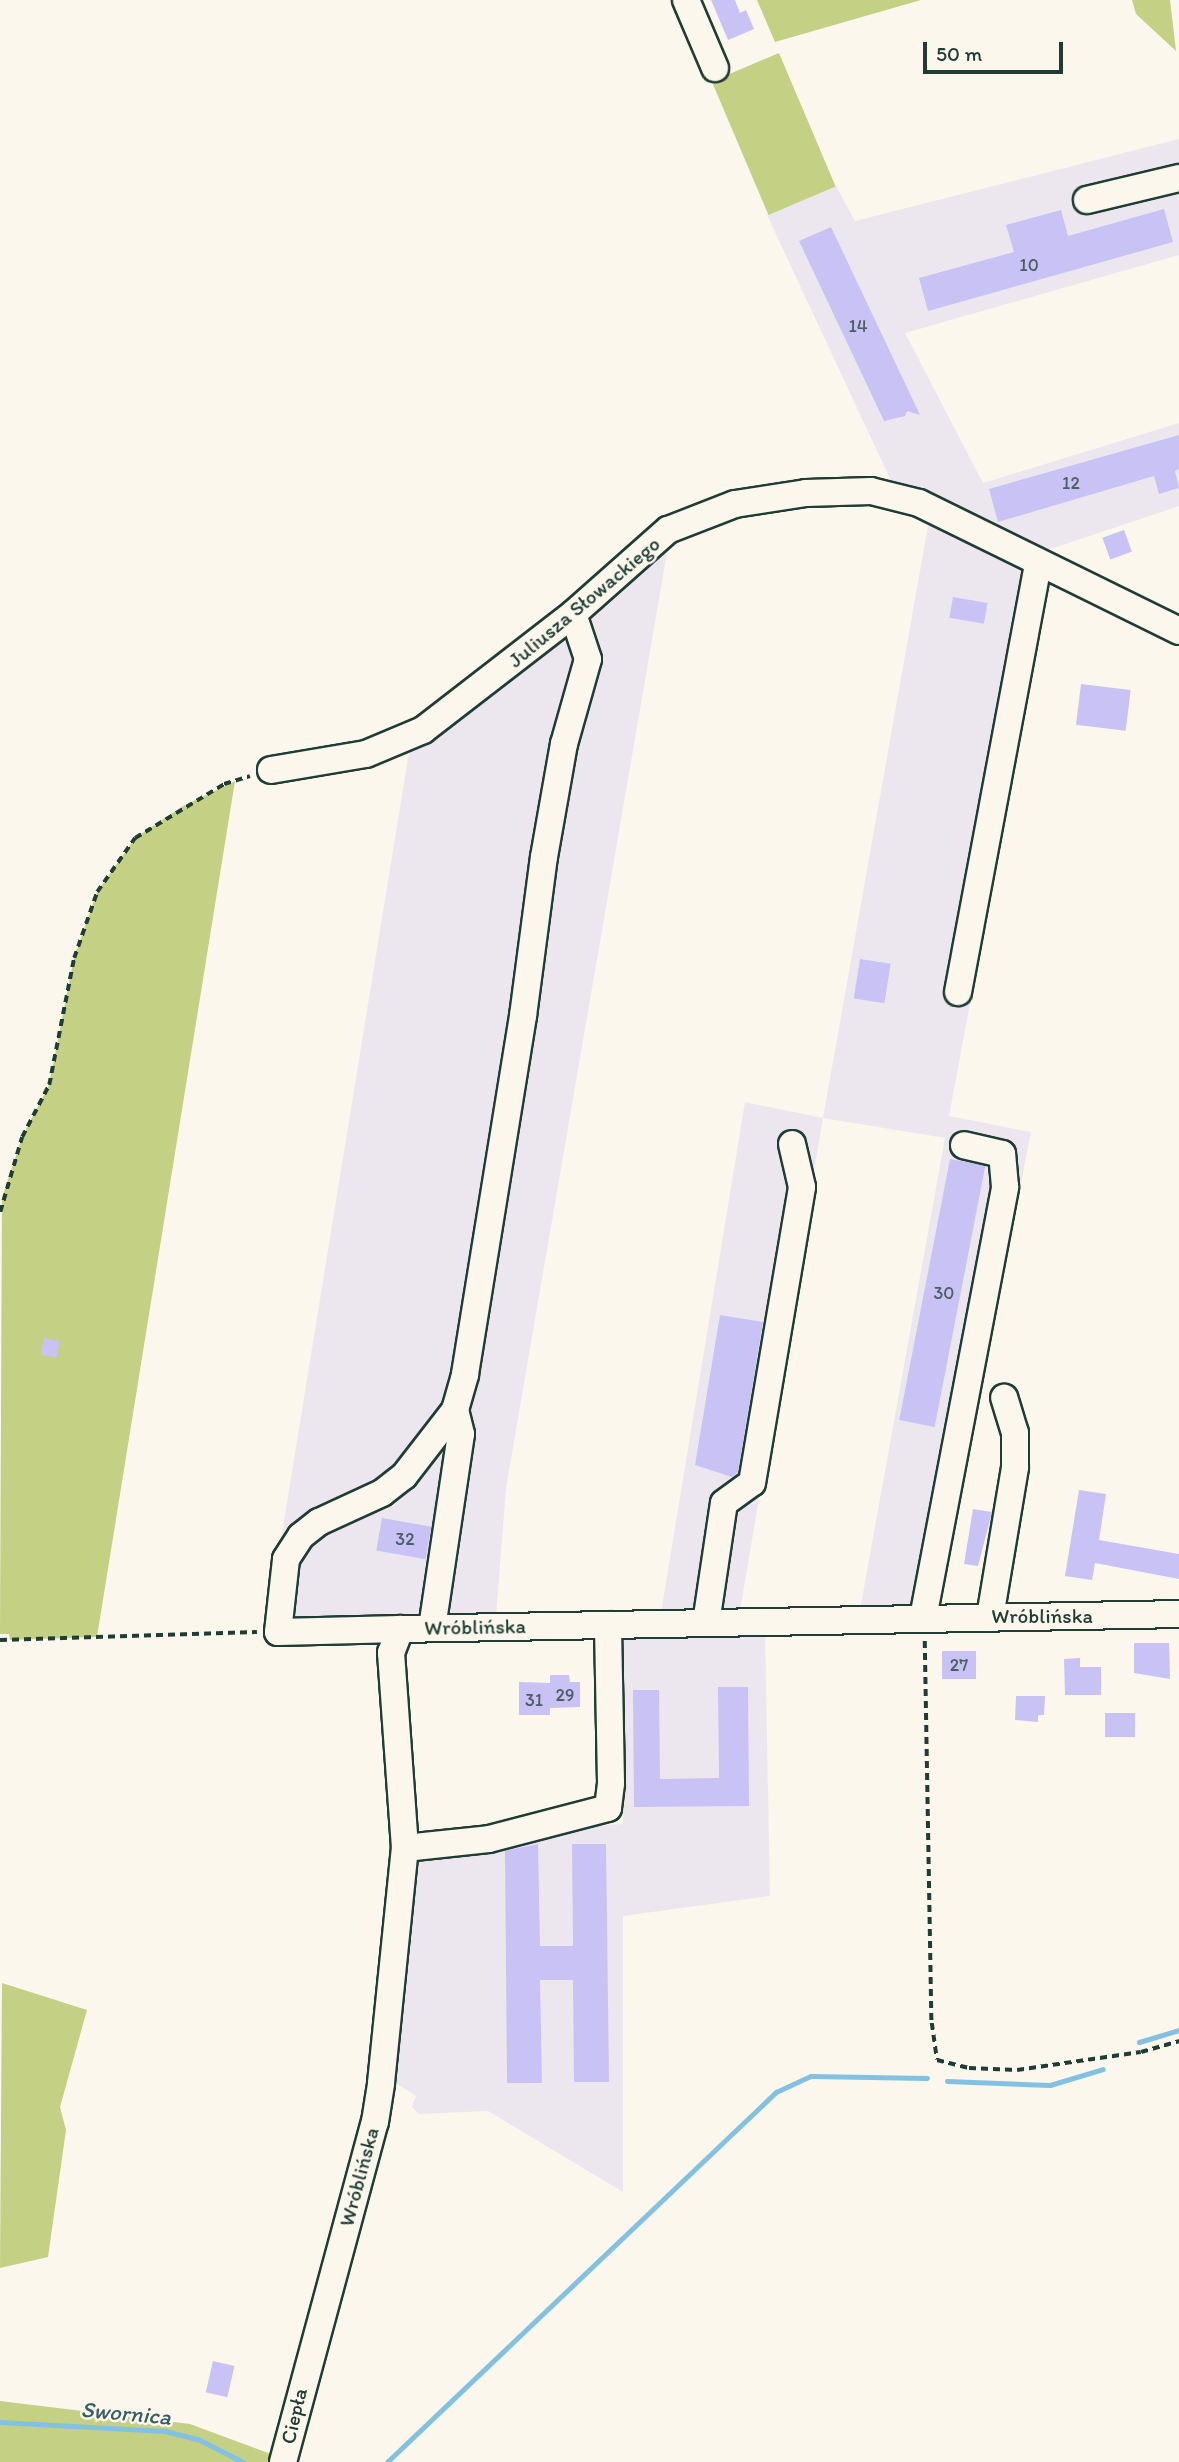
<!DOCTYPE html>
<html>
<head>
<meta charset="utf-8">
<style>
	body { margin:0 }
	#map { position:relative; width:1179px; height:2462px; overflow:hidden; background:#fbf7ec; font-family:Itim,sans-serif }
	div>[style] { position:absolute }
	.built>* { inset:0; background:#ece7ee }
	.green>* { inset:0; background:#c4d084; transform-origin:0 0 }
	.stream>* { height:5px; margin:-2.5px; padding:0 2.5px; transform-origin:2.5px; border-radius:2.5px; background:#83c1e3 }
	.building>* { inset:0; background:#c9c2f4; transform-origin:0 0 }
	.path>* { height:3.5px; margin-top:-1.75px; transform-origin:0; background:repeating-linear-gradient(90deg,#1f3d34 0 7px,transparent 0 12px) }
	.roads { filter:drop-shadow(2px 0 #1f3d34) drop-shadow(-2px 0 #1f3d34) drop-shadow(0 2px #1f3d34) drop-shadow(0 -2px #1f3d34) }
	.minor>* { height:26px; margin:-13px; padding:0 13px; transform-origin:13px; border-radius:13px; background:#fbf7ec }
	span { translate:-50% -50%; white-space:nowrap; text-align:center; line-height:1.15; -webkit-text-stroke:5px #fbf7ec; paint-order:stroke }
	.number-label { font-size:18px; color:#4a5e64 }
	.number-label span { -webkit-text-stroke-width:0 }
	.street-label { font-size:21px; color:#1f3d34 }
	.water-label { font-size:23px; color:#385e60; font-style:italic }
	.scale { position:absolute; left:923px; top:42px; width:140px; height:32px; box-sizing:border-box; border:4px solid #1f3d34; border-top:0; padding-left:9px; font-size:21px; line-height:24px; white-space:nowrap; color:#1f3d34; -webkit-text-stroke:5px #fbf7ec; paint-order:stroke }
</style>
</head>
<body>
<div id="map">
	<div class="built">
		<div style="clip-path:polygon(1179px 139px,1179px 255px,905px 333px,983px 483px,1179px 423px,1179px 506px,1026px 557px,1051px 569px,949px 1116px,1031px 1132px,938px 1608px,860px 1610px,945px 1138px,823px 1118px,740px 1611px,661px 1613px,745px 1102px,823px 1118px,931px 509px,899px 498px,767px 215px,836px 186px,855px 221px)"></div>
		<div style="clip-path:polygon(669px 541px,506px 1488px,496px 1617px,268px 1619px,410px 746px,428px 744px,591px 620px)"></div>
		<div style="clip-path:polygon(765px 1631px,770px 1896px,623px 1916px,623px 2192px,488px 2111px,419px 2114px,412px 2107px,416px 2096px,393px 2081px,416px 1836px,623px 1824px,623px 1633px)"></div>
	</div>
	<div class="green">
		<div style="clip-path:polygon(757px 0,921px 0,775px 42px)"></div>
		<div style="clip-path:polygon(1132px 0,1170px 0,1176px 51px,1136px 14px)"></div>
		<div style="left:779px;top:53px;width:145px;height:73px;rotate:67deg"></div>
		<div style="clip-path:polygon(235px 781px,97px 1637px,10px 1640px,9px 1634px,0 1634px,2px 1198px,22px 1137px,49px 1085px,74px 958px,97px 892px,135px 838px,183px 806px)"></div>
		<div style="clip-path:polygon(2px 1983px,87px 2010px,60px 2107px,66px 2130px,48px 2257px,0 2268px)"></div>
		<div style="clip-path:polygon(0 2401px,190px 2424px,292px 2462px,0 2462px)"></div>
	</div>
	<div class="stream">
		<div style="left:1139px;top:2042px;width:42px;rotate:-16.7deg"></div>
		<div style="left:947px;top:2081px;width:103px;rotate:2.2deg"></div>
		<div style="left:1050px;top:2085px;width:55px;rotate:-16.8deg"></div>
		<div style="left:0;top:2422px;width:165px;rotate:3.1deg"></div>
		<div style="left:165px;top:2431px;width:34px;rotate:14deg"></div>
		<div style="left:198px;top:2439px;width:51px;rotate:27.1deg"></div>
		<div style="left:387px;top:2462px;width:537px;rotate:-43.57deg"></div>
		<div style="left:776px;top:2092px;width:38px;rotate:-25deg"></div>
		<div style="left:811px;top:2076px;width:116px;rotate:1deg"></div>
	</div>
	<div class="building">
		<div style="clip-path:polygon(711px 0,735px 0,740px 13px,746px 10px,754px 29px,728px 40px)"></div>
		<div style="clip-path:polygon(1164px 209px,1173px 242px,928px 311px,919px 278px,1014px 252px,1006px 225px,1061px 210px,1068px 236px)"></div>
		<div style="clip-path:polygon(831px 227px,920px 415px,907px 411px,905px 416px,884px 421px,799px 241px)"></div>
		<div style="clip-path:polygon(1179px 435px,1179px 469px,1175px 471px,1179px 488px,1159px 494px,1154px 476px,998px 522px,989px 489px)"></div>
		<div style="left:1124px;top:530px;width:23px;height:23px;rotate:70deg"></div>
		<div style="left:953px;top:597px;width:35px;height:21px;rotate:10deg"></div>
		<div style="left:1081px;top:684px;width:50px;height:41px;rotate:7deg"></div>
		<div style="left:860px;top:959px;width:31px;height:40px;rotate:9deg"></div>
		<div style="left:950px;top:1159px;width:36px;height:266px;rotate:11deg"></div>
		<div style="clip-path:polygon(720px 1315px,763px 1322px,738px 1472px,732px 1477px,695px 1465px)"></div>
		<div style="left:44px;top:1338px;width:16px;height:17px;rotate:11deg"></div>
		<div style="clip-path:polygon(1079px 1490px,1106px 1494px,1099px 1540px,1179px 1554px,1179px 1579px,1095px 1563px,1092px 1580px,1065px 1576px)"></div>
		<div style="clip-path:polygon(973px 1509px,992px 1512px,978px 1566px,964px 1564px)"></div>
		<div style="left:382px;top:1518px;width:50px;height:33px;rotate:10deg"></div>
		<div style="clip-path:polygon(1134px 1643px,1169px 1643px,1170px 1679px,1134px 1673px)"></div>
		<div style="left:942px;top:1651px;width:34px;height:28px"></div>
		<div style="clip-path:polygon(1080px 1658px,1080px 1667px,1101px 1667px,1101px 1695px,1065px 1695px,1064px 1659px)"></div>
		<div style="clip-path:polygon(550px 1675px,569px 1675px,570px 1682px,580px 1682px,580px 1707px,550px 1708px,550px 1715px,519px 1715px,519px 1682px,550px 1683px)"></div>
		<div style="clip-path:polygon(718px 1687px,748px 1687px,749px 1806px,634px 1807px,633px 1690px,659px 1690px,660px 1779px,719px 1778px)"></div>
		<div style="clip-path:polygon(1016px 1696px,1045px 1696px,1044px 1715px,1038px 1715px,1038px 1722px,1015px 1720px)"></div>
		<div style="left:1105px;top:1713px;width:30px;height:24px"></div>
		<div style="clip-path:polygon(538px 1844px,540px 1946px,573px 1946px,572px 1844px,606px 1844px,609px 2082px,574px 2082px,573px 1980px,540px 1980px,542px 2083px,507px 2083px,505px 1851px)"></div>
		<div style="left:213px;top:2361px;width:22px;height:32px;rotate:13deg"></div>
	</div>
	<div class="path">
		<div style="left:0;top:1212px;width:78px;rotate:-73.7deg"></div>
		<div style="left:22px;top:1137px;width:59px;rotate:-62.6deg"></div>
		<div style="left:49px;top:1085px;width:129px;rotate:-78.9deg"></div>
		<div style="left:74px;top:958px;width:70px;rotate:-70.8deg"></div>
		<div style="left:97px;top:892px;width:66px;rotate:-54.9deg"></div>
		<div style="left:135px;top:838px;width:104px;rotate:-31.2deg"></div>
		<div style="left:224px;top:784px;width:27px;rotate:-17deg"></div>
		<div style="left:0;top:1640px;width:257px;rotate:-1.8deg"></div>
		<div style="left:925px;top:1641px;width:382px;rotate:89deg"></div>
		<div style="left:932px;top:2023px;width:37px;rotate:82deg"></div>
		<div style="left:937px;top:2060px;width:33px;rotate:14deg"></div>
		<div style="left:969px;top:2068px;width:48px;rotate:2.4deg"></div>
		<div style="left:1017px;top:2070px;width:125px;rotate:-8.3deg"></div>
		<div style="left:1141px;top:2052px;width:40px;rotate:-16deg"></div>
	</div>
	<div class="roads">
		<div class="minor">
			<div style="left:686px;top:0;width:74px;rotate:66.9deg"></div>
			<div style="left:1087px;top:200px;width:95px;rotate:-13.4deg"></div>
			<div style="left:271px;top:770px;width:96px;rotate:-9.6deg"></div>
			<div style="left:366px;top:754px;width:62px;rotate:-22.8deg"></div>
			<div style="left:423px;top:730px;width:190px;rotate:-37.7deg"></div>
			<div style="left:573px;top:614px;width:127px;rotate:-41.5deg"></div>
			<div style="left:668px;top:530px;width:72px;rotate:-21.2deg"></div>
			<div style="left:735px;top:504px;width:72px;rotate:-8.8deg"></div>
			<div style="left:806px;top:493px;width:65px;rotate:-1.8deg"></div>
			<div style="left:871px;top:491px;width:49px;rotate:14deg"></div>
			<div style="left:919px;top:503px;width:290px;rotate:26.2deg"></div>
			<div style="left:958px;top:992px;width:436px;rotate:-79.4deg"></div>
			<div style="left:990px;top:1617px;width:152px;rotate:-80.5deg"></div>
			<div style="left:1015px;top:1467px;width:34px;rotate:-90deg"></div>
			<div style="left:1015px;top:1433px;width:37px;rotate:-107deg"></div>
			<div style="left:923px;top:1618px;width:439px;rotate:-79.2deg"></div>
			<div style="left:1005px;top:1187px;width:33px;rotate:-95deg"></div>
			<div style="left:1002px;top:1154px;width:39px;rotate:-167deg"></div>
			<div style="left:706px;top:1623px;width:121px;rotate:-81.5deg"></div>
			<div style="left:724px;top:1503px;width:34px;rotate:-36deg"></div>
			<div style="left:752px;top:1483px;width:300px;rotate:-80.4deg"></div>
			<div style="left:802px;top:1187px;width:44px;rotate:-103.1deg"></div>
			<div style="left:432px;top:1628px;width:196px;rotate:-81.5deg"></div>
			<div style="left:461px;top:1434px;width:25px;rotate:-104deg"></div>
			<div style="left:400px;top:1629px;width:122px;rotate:178.6deg"></div>
			<div style="left:278px;top:1632px;width:73px;rotate:-83.7deg"></div>
			<div style="left:286px;top:1559px;width:27px;rotate:-57deg"></div>
			<div style="left:301px;top:1536px;width:23px;rotate:-38deg"></div>
			<div style="left:319px;top:1522px;width:69px;rotate:-24.7deg"></div>
			<div style="left:382px;top:1493px;width:28px;rotate:-38deg"></div>
			<div style="left:404px;top:1476px;width:83px;rotate:-52.3deg"></div>
			<div style="left:455px;top:1410px;width:37px;rotate:-74deg"></div>
			<div style="left:465px;top:1374px;width:363px;rotate:-80.8deg"></div>
			<div style="left:523px;top:1016px;width:160px;rotate:-82.5deg"></div>
			<div style="left:544px;top:857px;width:115px;rotate:-80deg"></div>
			<div style="left:564px;top:744px;width:88px;rotate:-74.2deg"></div>
			<div style="left:588px;top:659px;width:47px;rotate:-108.4deg"></div>
			<div style="left:405px;top:1848px;width:84px;rotate:-6.1deg"></div>
			<div style="left:489px;top:1839px;width:123px;rotate:-14.6deg"></div>
			<div style="left:608px;top:1808px;width:25px;rotate:-83deg"></div>
			<div style="left:611px;top:1783px;width:158px;rotate:-91.1deg"></div>
			<div style="left:283px;top:2462px;width:352px;rotate:-74.9deg"></div>
			<div style="left:375px;top:2122px;width:39px;rotate:-81deg"></div>
			<div style="left:381px;top:2083px;width:236px;rotate:-84.2deg"></div>
			<div style="left:405px;top:1848px;width:196px;rotate:-94.1deg"></div>
			<div style="left:391px;top:1653px;width:26px;rotate:-69deg"></div>
			<div style="left:400px;top:1629px;width:779px;rotate:-1.1deg"></div>
		</div>
	</div>
	<div class="number-label">
		<span style="left:1029px;top:265px">10</span>
		<span style="left:858px;top:326px">14</span>
		<span style="left:1071px;top:483px">12</span>
		<span style="left:944px;top:1293px">30</span>
		<span style="left:405px;top:1539px">32</span>
		<span style="left:959px;top:1665px">27</span>
		<span style="left:565px;top:1695px">29</span>
		<span style="left:534px;top:1700px">31</span>
	</div>
	<div class="street-label">
		<span style="left:584px;top:602px;rotate:-40deg">Juliusza Słowackiego</span>
		<span style="left:1042px;top:1616px">Wróblińska</span>
		<span style="left:475px;top:1627px;rotate:-1deg">Wróblińska</span>
		<span style="left:359px;top:2177px;rotate:-75deg">Wróblińska</span>
		<span style="left:294px;top:2416px;rotate:-77deg">Ciepła</span>
	</div>
	<div class="water-label">
		<span style="left:126px;top:2413px;rotate:5deg">Swornica</span>
	</div>
	<div class="scale">50 m</div>
</div>
</body>
</html>
